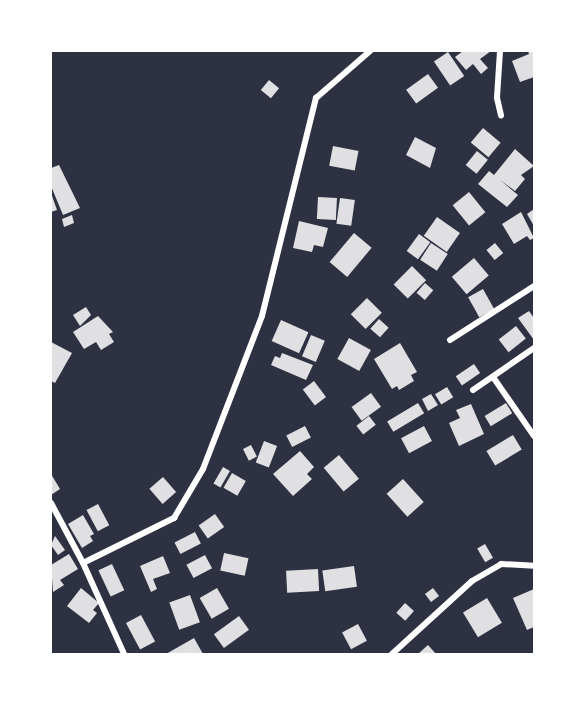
<!DOCTYPE html>
<html>
<head>
<meta charset="utf-8">
<style>
	body { margin:0 }
	#map { position:relative; width:585px; height:705px; overflow:hidden; background:#2d3142; font-family:Figtree,sans-serif }
	div>[style] { position:absolute }
	.building>* { inset:0; background:#e0e0e3; transform-origin:0 0 }
	.minor>* { height:6px; margin:-3px; padding:0 3px; transform-origin:3px; border-radius:3px; background:#fff }
	span { translate:-50% -50%; white-space:nowrap; text-align:center; line-height:1.15; -webkit-text-stroke:5px #fff; paint-order:stroke }
	.frame { position:absolute; inset:0; border:52px solid #fff; pointer-events:none }
</style>
</head>
<body>
<div id="map">
	<div class="building">
		<div style="clip-path:polygon(463px 51px,491px 51px,480px 59px,488px 68px,481px 74px,473px 64px,466px 70px,455px 57px)"></div>
		<div style="clip-path:polygon(528px 51px,534px 51px,534px 77px,520px 82px,512px 61px,529px 54px)"></div>
		<div style="left:448px;top:52px;width:29px;height:17px;rotate:56deg"></div>
		<div style="left:428px;top:74px;width:17px;height:27px;rotate:54deg"></div>
		<div style="left:269px;top:80px;width:13px;height:13px;rotate:39deg"></div>
		<div style="left:483px;top:128px;width:23px;height:19px;rotate:40deg"></div>
		<div style="clip-path:polygon(415px 137px,436px 148px,430px 168px,406px 155px)"></div>
		<div style="left:333px;top:146px;width:26px;height:20px;rotate:11deg"></div>
		<div style="clip-path:polygon(515px 149px,534px 166px,521px 175px,525px 179px,515px 191px,500px 180px,518px 195px,507px 207px,478px 184px,489px 171px,494px 175px)"></div>
		<div style="left:477px;top:151px;width:14px;height:18px;rotate:39deg"></div>
		<div style="clip-path:polygon(59px 165px,80px 208px,63px 215px,51px 186px,51px 168px)"></div>
		<div style="left:469px;top:192px;width:26px;height:21px;rotate:51deg"></div>
		<div style="clip-path:polygon(51px 193px,57px 210px,51px 212px)"></div>
		<div style="left:318px;top:197px;width:19px;height:22px;rotate:3deg"></div>
		<div style="left:340px;top:198px;width:15px;height:26px;rotate:8deg"></div>
		<div style="clip-path:polygon(534px 209px,534px 226px,527px 214px)"></div>
		<div style="clip-path:polygon(521px 212px,534px 238px,530px 240px,527px 236px,514px 244px,502px 224px)"></div>
		<div style="clip-path:polygon(72px 215px,74px 223px,64px 227px,62px 219px)"></div>
		<div style="left:437px;top:217px;width:28px;height:23px;rotate:35deg"></div>
		<div style="clip-path:polygon(299px 221px,328px 228px,323px 247px,314px 245px,312px 252px,293px 248px)"></div>
		<div style="left:354px;top:233px;width:23px;height:38px;rotate:40deg"></div>
		<div style="left:419px;top:234px;width:14px;height:21px;rotate:36deg"></div>
		<div style="left:431px;top:243px;width:20px;height:20px;rotate:33deg"></div>
		<div style="left:495px;top:243px;width:13px;height:11px;rotate:51deg"></div>
		<div style="left:474px;top:258px;width:23px;height:29px;rotate:50deg"></div>
		<div style="left:412px;top:266px;width:20px;height:26px;rotate:45deg"></div>
		<div style="left:425px;top:283px;width:11px;height:13px;rotate:41deg"></div>
		<div style="left:483px;top:289px;width:23px;height:17px;rotate:61deg"></div>
		<div style="left:367px;top:298px;width:21px;height:23px;rotate:45deg"></div>
		<div style="clip-path:polygon(86px 307px,91px 315px,80px 326px,73px 315px)"></div>
		<div style="clip-path:polygon(529px 311px,534px 318px,534px 340px,518px 318px)"></div>
		<div style="clip-path:polygon(98px 316px,113px 332px,109px 334px,114px 342px,101px 350px,96px 342px,84px 349px,73px 332px)"></div>
		<div style="left:379px;top:319px;width:13px;height:13px;rotate:42deg"></div>
		<div style="left:281px;top:320px;width:30px;height:23px;rotate:24deg"></div>
		<div style="left:516px;top:326px;width:16px;height:22px;rotate:52deg"></div>
		<div style="left:311px;top:335px;width:15px;height:23px;rotate:23deg"></div>
		<div style="left:349px;top:338px;width:25px;height:24px;rotate:29deg"></div>
		<div style="clip-path:polygon(51px 342px,72px 353px,55px 383px,51px 381px)"></div>
		<div style="clip-path:polygon(400px 343px,417px 372px,411px 375px,414px 381px,399px 390px,397px 386px,392px 389px,374px 359px)"></div>
		<div style="clip-path:polygon(282px 353px,313px 365px,306px 380px,271px 365px,275px 356px,280px 358px)"></div>
		<div style="left:474px;top:364px;width:11px;height:22px;rotate:56deg"></div>
		<div style="left:314px;top:381px;width:20px;height:14px;rotate:53deg"></div>
		<div style="left:447px;top:387px;width:12px;height:14px;rotate:59deg"></div>
		<div style="left:371px;top:393px;width:17px;height:24px;rotate:54deg"></div>
		<div style="clip-path:polygon(431px 394px,438px 405px,428px 411px,422px 399px)"></div>
		<div style="left:418px;top:403px;width:12px;height:36px;rotate:59deg"></div>
		<div style="left:506px;top:403px;width:12px;height:25px;rotate:59deg"></div>
		<div style="clip-path:polygon(471px 404px,484px 434px,459px 446px,449px 423px,460px 418px,456px 410px)"></div>
		<div style="left:369px;top:416px;width:11px;height:16px;rotate:52deg"></div>
		<div style="left:305px;top:426px;width:13px;height:21px;rotate:63deg"></div>
		<div style="left:424px;top:426px;width:17px;height:26px;rotate:62deg"></div>
		<div style="left:513px;top:435px;width:17px;height:31px;rotate:59deg"></div>
		<div style="left:264px;top:441px;width:14px;height:23px;rotate:21deg"></div>
		<div style="left:251px;top:445px;width:13px;height:9px;rotate:63deg"></div>
		<div style="clip-path:polygon(300px 451px,314px 467px,307px 474px,312px 479px,293px 496px,273px 474px)"></div>
		<div style="left:339px;top:455px;width:31px;height:20px;rotate:50deg"></div>
		<div style="left:223px;top:467px;width:8px;height:19px;rotate:30deg"></div>
		<div style="left:232px;top:473px;width:16px;height:17px;rotate:30deg"></div>
		<div style="clip-path:polygon(51px 474px,60px 489px,51px 495px)"></div>
		<div style="left:163px;top:477px;width:20px;height:18px;rotate:49deg"></div>
		<div style="left:403px;top:479px;width:31px;height:22px;rotate:48deg"></div>
		<div style="left:98px;top:504px;width:24px;height:13px;rotate:62deg"></div>
		<div style="left:215px;top:514px;width:16px;height:20px;rotate:55deg"></div>
		<div style="clip-path:polygon(83px 515px,94px 534px,90px 536px,93px 541px,82px 548px,68px 524px)"></div>
		<div style="left:195px;top:532px;width:13px;height:23px;rotate:63deg"></div>
		<div style="clip-path:polygon(55px 536px,65px 550px,58px 555px,51px 545px)"></div>
		<div style="left:485px;top:544px;width:16px;height:9px;rotate:60deg"></div>
		<div style="left:224px;top:553px;width:25px;height:18px;rotate:12deg"></div>
		<div style="clip-path:polygon(69px 554px,78px 569px,60px 580px,64px 585px,53px 592px,51px 565px)"></div>
		<div style="left:205px;top:555px;width:15px;height:21px;rotate:62deg"></div>
		<div style="clip-path:polygon(163px 556px,170px 573px,153px 579px,157px 589px,151px 592px,140px 566px)"></div>
		<div style="left:112px;top:564px;width:29px;height:15px;rotate:65deg"></div>
		<div style="left:354px;top:566px;width:21px;height:32px;rotate:82deg"></div>
		<div style="left:318px;top:569px;width:22px;height:32px;rotate:87deg"></div>
		<div style="clip-path:polygon(81px 588px,99px 603px,93px 610px,97px 613px,89px 623px,67px 606px)"></div>
		<div style="left:217px;top:588px;width:24px;height:20px;rotate:60deg"></div>
		<div style="left:433px;top:588px;width:10px;height:10px;rotate:53deg"></div>
		<div style="clip-path:polygon(534px 589px,534px 627px,527px 630px,513px 598px)"></div>
		<div style="left:190px;top:595px;width:29px;height:22px;rotate:70deg"></div>
		<div style="left:487px;top:598px;width:29px;height:28px;rotate:59deg"></div>
		<div style="left:405px;top:603px;width:12px;height:13px;rotate:42deg"></div>
		<div style="left:141px;top:615px;width:30px;height:17px;rotate:62deg"></div>
		<div style="left:239px;top:616px;width:17px;height:31px;rotate:54deg"></div>
		<div style="left:358px;top:624px;width:19px;height:18px;rotate:62deg"></div>
		<div style="clip-path:polygon(194px 638px,203px 654px,166px 654px)"></div>
		<div style="clip-path:polygon(428px 645px,436px 654px,418px 654px)"></div>
	</div>
	<div class="minor">
		<div style="left:500px;top:51px;width:47px;rotate:93.7deg"></div>
		<div style="left:497px;top:98px;width:18px;rotate:77deg"></div>
		<div style="left:450px;top:340px;width:100px;rotate:-32.7deg"></div>
		<div style="left:493px;top:377px;width:72px;rotate:55.2deg"></div>
		<div style="left:473px;top:390px;width:74px;rotate:-34.5deg"></div>
		<div style="left:51px;top:503px;width:68px;rotate:61.9deg"></div>
		<div style="left:83px;top:563px;width:102px;rotate:-26.3deg"></div>
		<div style="left:174px;top:518px;width:57px;rotate:-59.4deg"></div>
		<div style="left:203px;top:469px;width:164px;rotate:-68.9deg"></div>
		<div style="left:262px;top:316px;width:225px;rotate:-76.1deg"></div>
		<div style="left:316px;top:98px;width:72px;rotate:-41deg"></div>
		<div style="left:83px;top:563px;width:100px;rotate:65.7deg"></div>
		<div style="left:392px;top:654px;width:108px;rotate:-42.4deg"></div>
		<div style="left:472px;top:581px;width:34px;rotate:-30deg"></div>
		<div style="left:501px;top:564px;width:33px;rotate:3deg"></div>
	</div>
	<div class="frame"></div>
</div>
</body>
</html>
